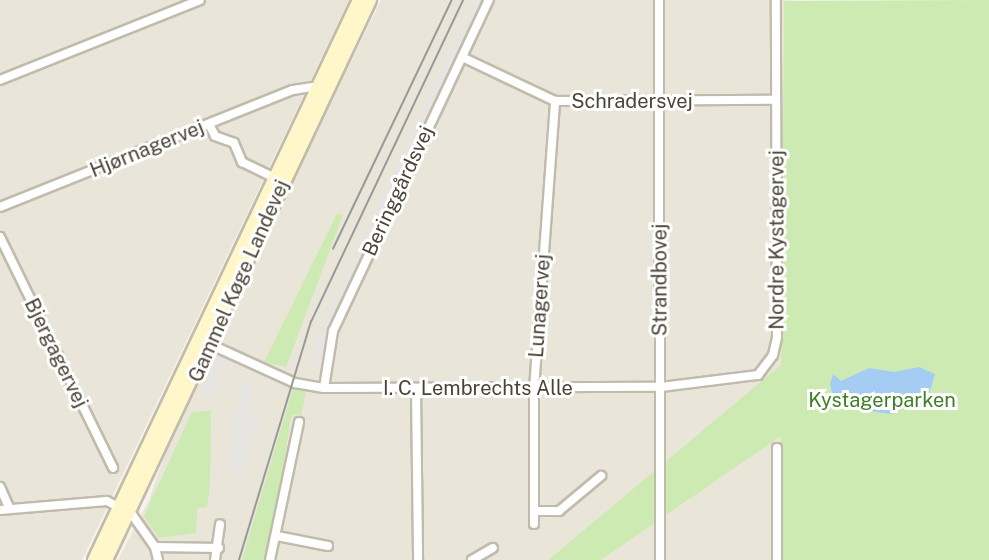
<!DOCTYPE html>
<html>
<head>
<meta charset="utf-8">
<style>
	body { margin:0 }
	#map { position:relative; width:989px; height:560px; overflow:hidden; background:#f5f3ea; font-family:"Public Sans",sans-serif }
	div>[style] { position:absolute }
	.residential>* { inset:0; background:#e9e5d8 }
	.green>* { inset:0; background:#cceab2 }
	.parking>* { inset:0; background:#e7e5e1 }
	.water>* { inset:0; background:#a5ccf3 }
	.roads { filter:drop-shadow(2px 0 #c1bbac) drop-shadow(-2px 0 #c1bbac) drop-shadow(0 2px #c1bbac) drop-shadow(0 -2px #c1bbac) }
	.minor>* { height:8px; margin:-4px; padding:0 4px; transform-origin:4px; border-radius:4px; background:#fff }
	.secondary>* { height:12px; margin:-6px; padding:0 6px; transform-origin:6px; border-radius:6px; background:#fff7ca }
	.tram>* { height:1.5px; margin:-0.75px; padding:0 0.75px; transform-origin:0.75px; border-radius:0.75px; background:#989898 }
	span { translate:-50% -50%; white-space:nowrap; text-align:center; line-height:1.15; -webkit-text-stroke:6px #fff; paint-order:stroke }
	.street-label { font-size:20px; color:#494437 }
	.park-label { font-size:20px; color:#417e28 }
</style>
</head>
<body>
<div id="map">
	<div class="residential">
		<div style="clip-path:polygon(0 0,349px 0,82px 560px,0 560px)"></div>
		<div style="clip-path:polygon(381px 0,798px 0,784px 1px,781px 366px,548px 560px,118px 560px,149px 500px,180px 411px)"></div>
		<div style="clip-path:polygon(781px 436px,782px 560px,601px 560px)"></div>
	</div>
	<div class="green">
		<div style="clip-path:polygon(989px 0,989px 560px,782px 560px,781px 436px,601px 560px,548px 560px,781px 365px,784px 1px)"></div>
		<div style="clip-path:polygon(337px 214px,343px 215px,286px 367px,264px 362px)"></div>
		<div style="clip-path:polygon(293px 388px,306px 391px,301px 416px,292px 414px,290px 422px,273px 540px,265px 560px,242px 560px)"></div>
		<div style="clip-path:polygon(211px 411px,210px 483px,207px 507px,197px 508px,196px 533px,159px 538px,144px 516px,192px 412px)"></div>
	</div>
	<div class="parking">
		<div style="clip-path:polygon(473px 0,483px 0,327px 335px,321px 365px,312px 363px,320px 329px)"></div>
		<div style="clip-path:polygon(218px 353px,232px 359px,228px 368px,223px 368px,213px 395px,200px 393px)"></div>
		<div style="clip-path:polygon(251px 383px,252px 407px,260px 417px,244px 472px,230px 471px,232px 413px,239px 409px,240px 384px)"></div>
	</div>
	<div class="water">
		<div style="clip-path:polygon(919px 367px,935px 374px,928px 397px,891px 414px,853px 409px,832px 393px,830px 384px,833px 374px,841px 381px,869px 368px,894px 372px)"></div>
	</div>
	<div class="roads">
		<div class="minor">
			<div style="left:659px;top:0;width:560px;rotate:89.9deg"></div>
			<div style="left:462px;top:57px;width:103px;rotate:25.3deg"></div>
			<div style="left:555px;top:101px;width:221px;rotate:-0.3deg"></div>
			<div style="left:0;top:80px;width:215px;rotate:-21.8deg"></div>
			<div style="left:209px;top:124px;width:13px;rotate:63deg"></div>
			<div style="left:215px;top:136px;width:20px;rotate:20deg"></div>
			<div style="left:234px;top:143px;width:21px;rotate:67deg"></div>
			<div style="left:242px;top:162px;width:37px;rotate:26deg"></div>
			<div style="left:0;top:207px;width:315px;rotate:-21.8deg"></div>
			<div style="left:293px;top:90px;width:25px;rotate:-9deg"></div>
			<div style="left:0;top:237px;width:257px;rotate:63.9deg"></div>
			<div style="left:205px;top:342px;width:99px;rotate:24.5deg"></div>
			<div style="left:295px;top:383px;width:29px;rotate:10deg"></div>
			<div style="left:324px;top:388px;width:337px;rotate:-0.2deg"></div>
			<div style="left:661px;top:387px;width:98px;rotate:-7.1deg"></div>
			<div style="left:758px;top:375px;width:25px;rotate:-53deg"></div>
			<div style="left:773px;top:355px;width:18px;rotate:-77deg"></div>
			<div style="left:777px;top:337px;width:337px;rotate:-90.2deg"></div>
			<div style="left:324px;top:388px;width:58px;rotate:-81deg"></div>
			<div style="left:333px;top:331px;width:366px;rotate:-64.8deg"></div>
			<div style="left:416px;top:389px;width:171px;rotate:89.3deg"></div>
			<div style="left:777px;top:448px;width:112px;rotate:90deg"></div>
			<div style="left:0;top:487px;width:24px;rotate:66deg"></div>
			<div style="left:0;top:510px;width:107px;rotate:-4.8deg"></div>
			<div style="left:107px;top:501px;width:27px;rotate:27deg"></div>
			<div style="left:131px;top:513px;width:42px;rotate:54.8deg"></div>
			<div style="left:155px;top:547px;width:64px;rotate:0.9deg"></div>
			<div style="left:534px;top:511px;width:25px"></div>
			<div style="left:559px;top:511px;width:55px;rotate:-39.8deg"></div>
			<div style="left:534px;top:524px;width:135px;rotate:-90deg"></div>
			<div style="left:534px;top:389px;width:289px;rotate:-85.8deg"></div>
			<div style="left:277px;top:536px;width:52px;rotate:11.1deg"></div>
			<div style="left:155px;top:547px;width:13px;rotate:77deg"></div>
			<div style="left:215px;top:560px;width:36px;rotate:-82deg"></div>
			<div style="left:270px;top:560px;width:141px;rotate:-78.1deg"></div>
			<div style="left:472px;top:560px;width:24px;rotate:-30deg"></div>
		</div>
		<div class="secondary">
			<div style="left:94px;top:560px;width:620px;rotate:-64.68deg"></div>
			<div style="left:106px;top:560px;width:619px;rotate:-64.76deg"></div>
		</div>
	</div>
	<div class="tram">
		<div style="left:333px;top:249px;width:276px;rotate:-64.5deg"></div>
		<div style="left:239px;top:560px;width:249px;rotate:-73.2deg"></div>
		<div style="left:311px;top:322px;width:356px;rotate:-64.7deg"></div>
	</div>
	<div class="street-label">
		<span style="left:632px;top:101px">Schradersvej</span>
		<span style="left:147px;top:149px;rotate:-22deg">Hjørnagervej</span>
		<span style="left:398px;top:191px;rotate:-65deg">Beringgårdsvej</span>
		<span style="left:777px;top:240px;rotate:-90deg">Nordre Kystagervej</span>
		<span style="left:660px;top:280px;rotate:-90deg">Strandbovej</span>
		<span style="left:239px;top:281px;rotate:-66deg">Gammel Køge Landevej</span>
		<span style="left:540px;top:306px;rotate:-86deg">Lunagervej</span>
		<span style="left:56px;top:353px;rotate:64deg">Bjergagervej</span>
		<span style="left:478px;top:388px">I. C. Lembrechts Alle</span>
	</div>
	<div class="park-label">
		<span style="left:882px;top:400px">Kystagerparken</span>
	</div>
</div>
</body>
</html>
